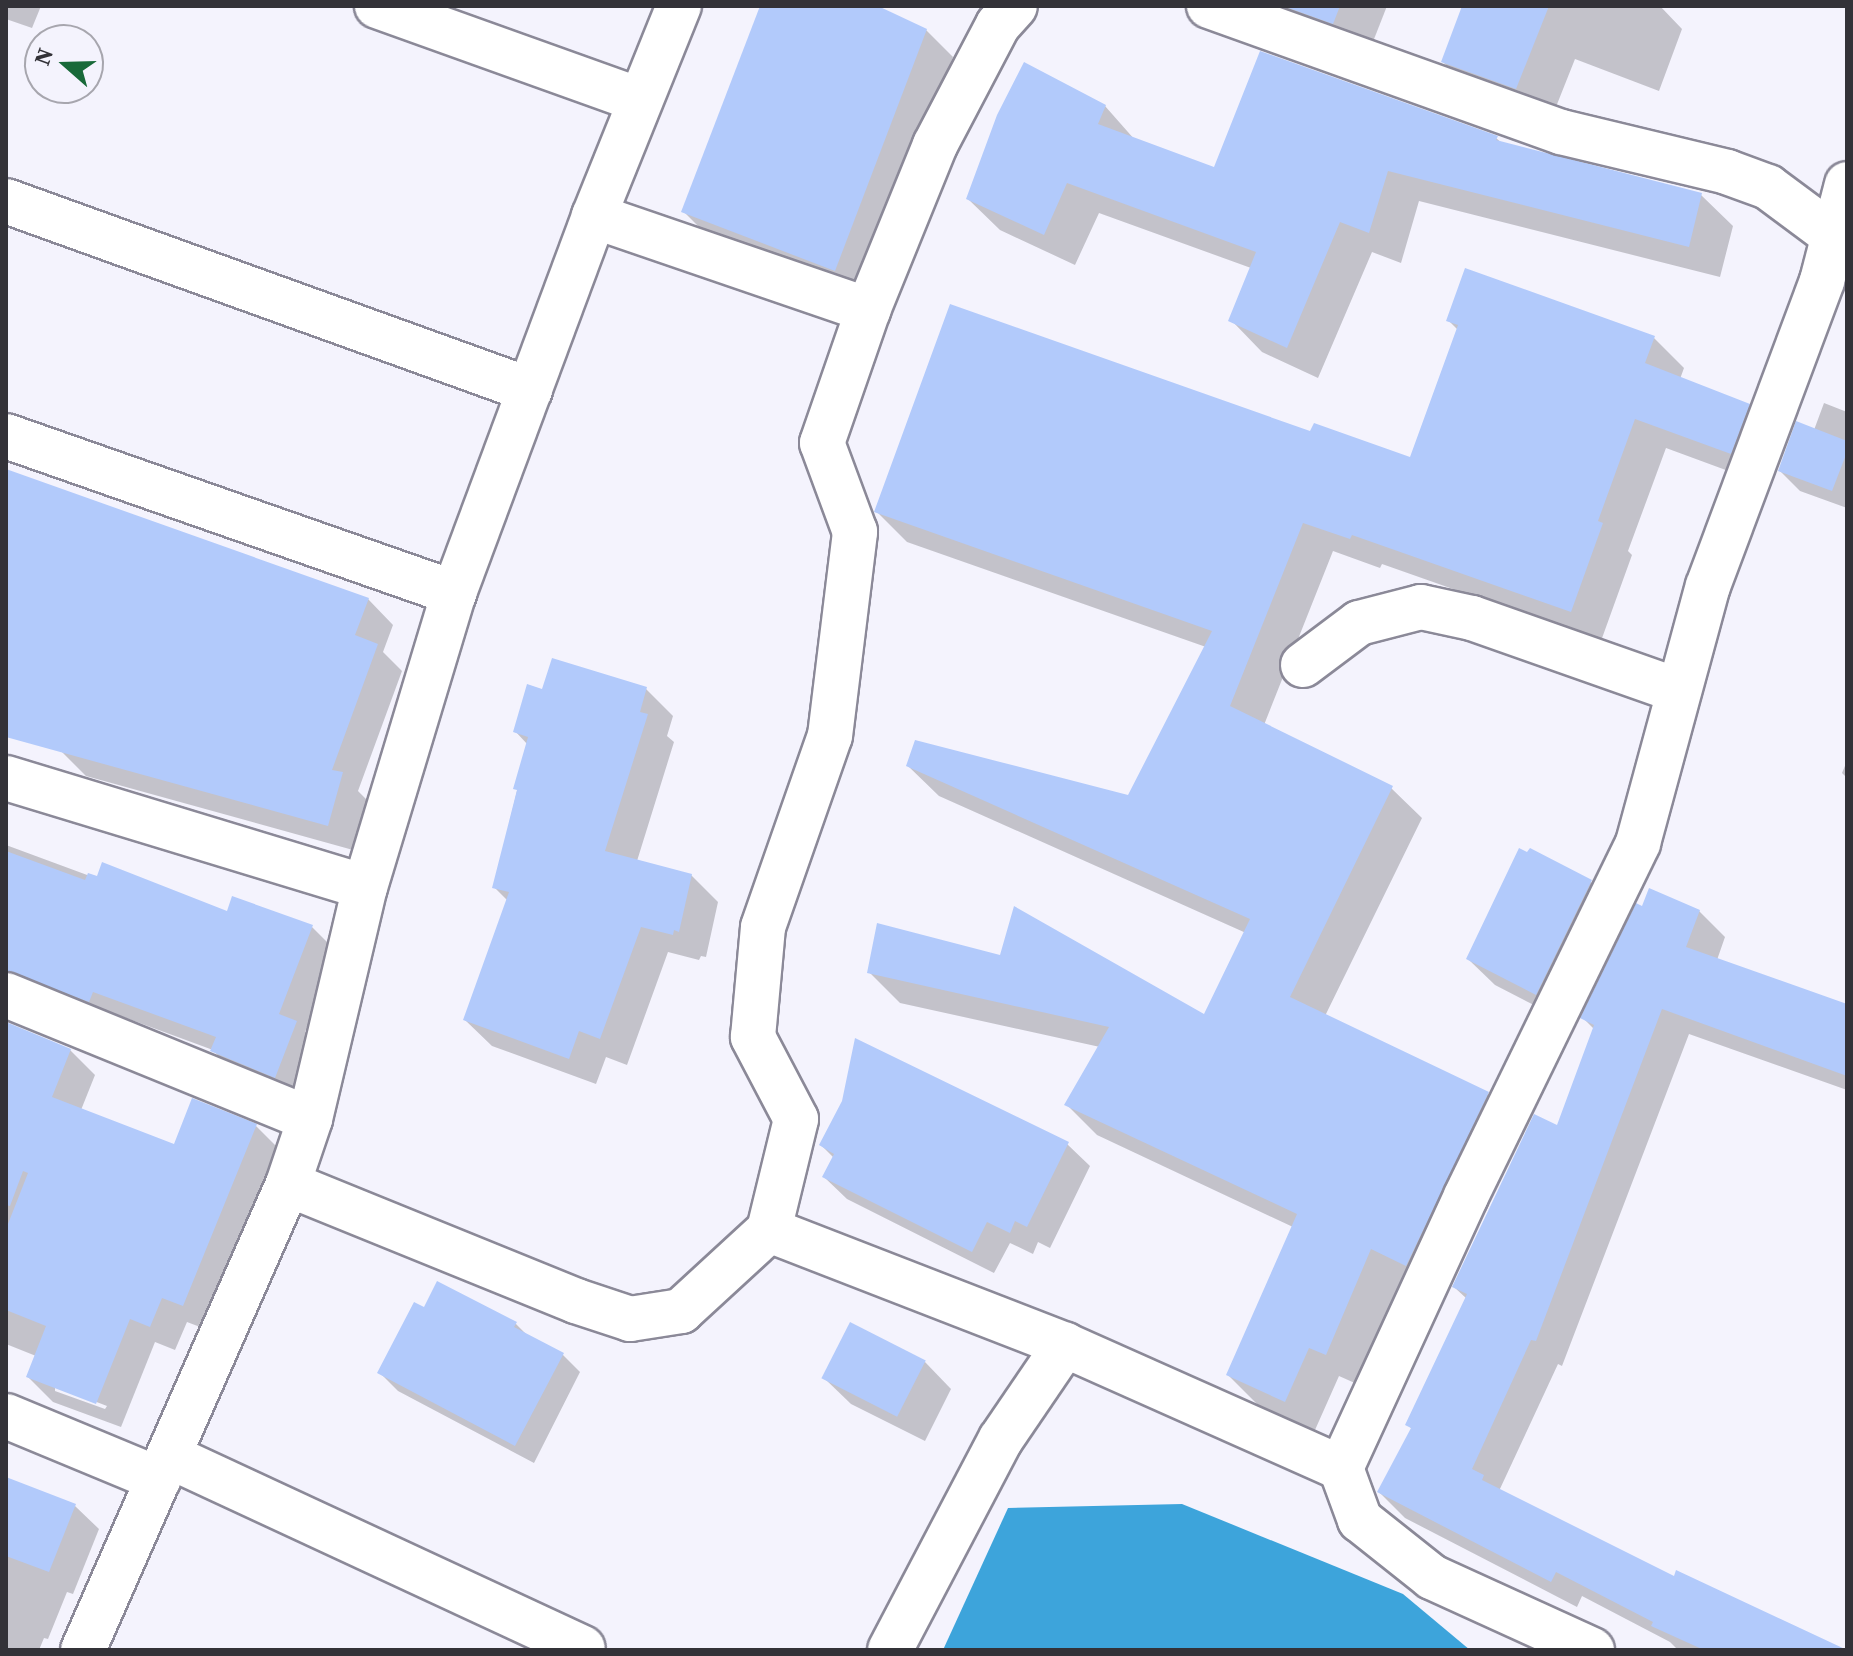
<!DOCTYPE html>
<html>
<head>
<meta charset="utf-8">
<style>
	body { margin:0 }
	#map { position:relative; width:1853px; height:1656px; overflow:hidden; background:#f4f3fd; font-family:"Source Serif 4",serif }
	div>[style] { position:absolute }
	.water>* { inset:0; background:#3da4db }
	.shadow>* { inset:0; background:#0003 }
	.building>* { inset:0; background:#b2cafb; transform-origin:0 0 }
	.roads { filter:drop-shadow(2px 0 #8b8998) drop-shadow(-2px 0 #8b8998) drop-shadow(0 2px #8b8998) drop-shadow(0 -2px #8b8998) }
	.minor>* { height:44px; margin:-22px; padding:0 22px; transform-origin:22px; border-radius:22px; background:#fff }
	span { translate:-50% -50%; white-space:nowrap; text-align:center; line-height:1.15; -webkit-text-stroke:7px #f4f3fd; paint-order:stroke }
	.frame { position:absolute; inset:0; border:8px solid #333238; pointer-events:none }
	.north { position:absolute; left:24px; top:24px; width:80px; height:80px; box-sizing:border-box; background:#f4f3fd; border:2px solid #a7a6ae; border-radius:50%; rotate:290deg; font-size:22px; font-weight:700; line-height:32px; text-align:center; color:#333238 }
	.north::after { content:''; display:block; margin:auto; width:28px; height:36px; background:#186939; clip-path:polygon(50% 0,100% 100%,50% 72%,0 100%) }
</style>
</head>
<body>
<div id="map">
	<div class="water">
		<div style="clip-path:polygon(1182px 1504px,1403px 1594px,1470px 1650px,943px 1650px,1008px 1508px)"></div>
	</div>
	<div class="shadow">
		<div style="clip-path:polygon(6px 6px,41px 6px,32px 28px,6px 19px)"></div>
		<div style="clip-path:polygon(764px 6px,873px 6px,926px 30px,953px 57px,861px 296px,710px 238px,683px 211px)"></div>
		<div style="clip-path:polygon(1263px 6px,1387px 6px,1367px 57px)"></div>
		<div style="clip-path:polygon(1464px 6px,1660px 6px,1682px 29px,1659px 91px,1575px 59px,1550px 122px,1477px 96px,1443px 62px)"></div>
		<div style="clip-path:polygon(1105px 106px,1135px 140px,1215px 170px,1496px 138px,1503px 144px,1701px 195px,1733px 226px,1720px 277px,1419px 201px,1401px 263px,1372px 252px,1318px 378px,1262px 352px,1231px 320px,1251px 268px,1099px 213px,1075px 265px,1000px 230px,968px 199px)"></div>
		<div style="clip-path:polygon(1448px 320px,1654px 338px,1684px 368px,1680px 379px,1748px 405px,1779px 435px,1761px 483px,1666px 448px,1628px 551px,1632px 555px,1601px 641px,1382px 564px,1380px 568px,1333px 551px,1264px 725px,1391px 788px,1422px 818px,1325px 1016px,1487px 1094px,1518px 1124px,1437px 1294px,1402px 1278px,1357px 1384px,1339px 1376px,1315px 1430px,1258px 1405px,1228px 1375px,1293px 1227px,1097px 1135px,1067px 1105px,1100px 1047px,900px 1003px,870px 973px,1001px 958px,1205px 1017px,1246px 933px,939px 796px,908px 766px,1129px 798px,1206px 647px,907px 542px,877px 512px,1311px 434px,1411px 460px,1458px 330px)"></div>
		<div style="clip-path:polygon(1824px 403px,1847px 412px,1847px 508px,1800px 491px,1780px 471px,1814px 430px)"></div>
		<div style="clip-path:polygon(368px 599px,393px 625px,383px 652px,402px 671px,358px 791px,367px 800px,353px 850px,86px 776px,61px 751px)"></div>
		<div style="clip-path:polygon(646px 689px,673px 716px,667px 736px,674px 742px,637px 861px,691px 875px,718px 902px,706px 957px,701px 956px,699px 960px,668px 952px,627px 1065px,606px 1057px,596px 1084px,492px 1046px,465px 1020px,508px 901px,494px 887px,528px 745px,515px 731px,544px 691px)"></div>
		<div style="clip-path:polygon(1847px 761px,1847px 778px,1842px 773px)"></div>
		<div style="clip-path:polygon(6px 845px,98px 879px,228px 913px,312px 927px,337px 952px,305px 1032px,321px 1047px,300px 1101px,237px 1076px,213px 1050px,118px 1015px,114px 1025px,7px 1010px,6px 1021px)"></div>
		<div style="clip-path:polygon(1591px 882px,1618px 909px,1563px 1020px,1495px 985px,1468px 959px)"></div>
		<div style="clip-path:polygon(1699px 911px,1725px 937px,1717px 960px,1847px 1006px,1847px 1090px,1689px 1034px,1562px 1366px,1558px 1364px,1499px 1491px,1675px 1579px,1842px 1650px,1678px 1650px,1670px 1642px,1582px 1596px,1577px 1607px,1405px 1518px,1379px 1492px,1412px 1429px,1407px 1424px,1467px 1299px,1454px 1287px,1558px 1128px,1594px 1029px,1583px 1018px)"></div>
		<div style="clip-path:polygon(evenodd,6px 1024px,70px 1050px,95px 1075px,81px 1110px,175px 1146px,256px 1126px,281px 1151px,208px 1330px,187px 1322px,175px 1350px,155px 1342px,121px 1427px,53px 1402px,28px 1377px,36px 1356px,6px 1344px,6px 1024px,55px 1386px,107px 1406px,105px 1409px,55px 1391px,55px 1386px)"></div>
		<div style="clip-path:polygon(1067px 1144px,1090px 1166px,1050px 1248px,1038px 1242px,1033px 1254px,1010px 1243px,994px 1273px,847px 1199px,824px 1177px,834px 1158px,821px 1145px)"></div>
		<div style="clip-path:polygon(424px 1310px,516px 1324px,529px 1337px,562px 1354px,580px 1372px,534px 1463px,398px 1391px,380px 1373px)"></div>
		<div style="clip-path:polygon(925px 1362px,951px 1389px,925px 1441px,851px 1404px,824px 1378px)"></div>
		<div style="clip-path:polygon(6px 1479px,75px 1506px,99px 1529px,73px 1594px,67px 1592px,48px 1639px,44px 1638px,39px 1650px,6px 1650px)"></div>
	</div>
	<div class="building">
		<div style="clip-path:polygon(760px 6px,878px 6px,927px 29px,835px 271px,681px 212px)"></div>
		<div style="clip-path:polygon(1283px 6px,1340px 6px,1333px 24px)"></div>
		<div style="clip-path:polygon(1462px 6px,1549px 6px,1516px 89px,1441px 62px)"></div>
		<div style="clip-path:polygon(1260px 51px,1498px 136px,1496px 140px,1702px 193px,1689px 247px,1388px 171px,1369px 233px,1340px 222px,1287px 348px,1228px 321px,1256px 252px,1067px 183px,1044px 235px,966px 199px,997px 115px,1024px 62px,1106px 105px,1098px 124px,1214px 167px)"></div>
		<div style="clip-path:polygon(1465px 268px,1655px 336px,1645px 363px,1750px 404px,1731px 454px,1635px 419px,1598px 521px,1603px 523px,1571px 612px,1352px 535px,1350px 539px,1303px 523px,1230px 706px,1393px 786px,1290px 997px,1489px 1092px,1406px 1266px,1371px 1249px,1326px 1355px,1309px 1348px,1285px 1402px,1226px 1375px,1297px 1214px,1064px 1105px,1109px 1027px,867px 973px,877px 923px,1000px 955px,1014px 906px,1204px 1014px,1250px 919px,906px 766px,915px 740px,1128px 795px,1212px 631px,874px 512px,950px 304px,1310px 431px,1314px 423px,1410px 457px,1458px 325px,1446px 321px)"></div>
		<div style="clip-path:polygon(1796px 421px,1847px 441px,1847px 452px,1832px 491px,1778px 471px)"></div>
		<div style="clip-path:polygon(6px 469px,369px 598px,355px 635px,378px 644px,332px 770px,343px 772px,328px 826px,6px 737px)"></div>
		<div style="clip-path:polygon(552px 658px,647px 687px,640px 712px,648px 714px,605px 851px,692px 874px,679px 932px,674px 930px,673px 935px,641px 927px,600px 1039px,579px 1031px,569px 1059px,463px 1020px,509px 892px,492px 888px,517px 790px,513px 789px,528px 737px,513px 732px,527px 684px,542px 689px)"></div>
		<div style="clip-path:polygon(1519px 848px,1527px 852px,1530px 848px,1592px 880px,1536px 995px,1466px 959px)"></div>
		<div style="clip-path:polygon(6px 851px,85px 880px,88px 873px,97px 876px,102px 862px,227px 911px,232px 896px,313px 925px,279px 1014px,297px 1021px,275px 1078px,210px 1051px,216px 1037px,93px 992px,89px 1002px,6px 971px)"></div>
		<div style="clip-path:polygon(1649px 888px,1700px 910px,1686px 947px,1847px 1004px,1847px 1076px,1662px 1009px,1536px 1341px,1531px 1340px,1472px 1469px,1484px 1475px,1482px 1480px,1674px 1576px,1676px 1570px,1847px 1650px,1704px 1650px,1651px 1626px,1653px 1622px,1556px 1572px,1551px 1582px,1377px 1492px,1411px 1428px,1405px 1425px,1467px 1294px,1452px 1287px,1534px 1114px,1557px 1125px,1594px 1025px,1580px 1018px,1636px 903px,1642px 906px)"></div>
		<div style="clip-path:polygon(6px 1022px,71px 1049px,52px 1097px,174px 1144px,192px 1098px,257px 1124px,183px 1306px,162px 1298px,150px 1327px,130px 1319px,96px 1404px,26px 1377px,46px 1326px,6px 1310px,6px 1229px,28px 1173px,23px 1171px,10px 1206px,6px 1205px)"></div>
		<div style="clip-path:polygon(855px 1038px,1069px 1142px,1027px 1227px,1015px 1221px,1010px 1233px,987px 1222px,972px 1252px,822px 1177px,834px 1154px,819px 1145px,842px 1101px)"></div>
		<div style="clip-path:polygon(437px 1281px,517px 1322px,514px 1327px,564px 1353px,515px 1446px,377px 1373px,414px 1302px,424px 1307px)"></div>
		<div style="left:850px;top:1322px;width:85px;height:63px;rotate:27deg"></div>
		<div style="clip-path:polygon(6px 1477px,76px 1504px,49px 1572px,6px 1556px)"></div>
	</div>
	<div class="roads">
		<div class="minor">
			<div style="left:377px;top:6px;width:279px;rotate:19.7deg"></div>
			<div style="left:1209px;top:6px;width:374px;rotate:19.7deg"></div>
			<div style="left:1561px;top:132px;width:171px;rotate:13.5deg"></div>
			<div style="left:1727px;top:172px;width:44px;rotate:20.1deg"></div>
			<div style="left:1768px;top:187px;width:82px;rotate:36.6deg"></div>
			<div style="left:6px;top:201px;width:557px;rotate:19.83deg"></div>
			<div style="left:594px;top:216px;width:290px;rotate:18.9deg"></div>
			<div style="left:868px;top:310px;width:178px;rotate:-67.9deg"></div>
			<div style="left:935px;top:145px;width:136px;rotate:-62.3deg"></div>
			<div style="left:998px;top:25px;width:25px;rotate:-48deg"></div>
			<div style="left:6px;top:436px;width:475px;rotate:19.3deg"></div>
			<div style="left:1303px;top:665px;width:70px;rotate:-36.9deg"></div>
			<div style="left:1359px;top:623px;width:64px;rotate:-14.5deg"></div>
			<div style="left:1421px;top:607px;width:52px;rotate:12.2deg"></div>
			<div style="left:1472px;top:618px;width:219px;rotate:19.4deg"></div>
			<div style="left:6px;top:778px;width:375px;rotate:16.9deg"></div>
			<div style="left:6px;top:995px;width:328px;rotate:22.2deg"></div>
			<div style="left:288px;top:1184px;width:311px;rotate:22.1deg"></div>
			<div style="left:576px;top:1301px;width:57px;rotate:18.4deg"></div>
			<div style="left:630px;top:1319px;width:52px;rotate:-8.9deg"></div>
			<div style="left:681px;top:1311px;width:120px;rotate:-42.6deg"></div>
			<div style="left:769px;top:1230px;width:318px;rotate:21.2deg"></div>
			<div style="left:1065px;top:1345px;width:302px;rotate:24deg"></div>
			<div style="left:769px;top:1230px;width:114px;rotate:-76.3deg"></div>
			<div style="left:796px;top:1119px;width:93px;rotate:-117.7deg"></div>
			<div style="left:753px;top:1037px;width:110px;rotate:-84.8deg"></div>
			<div style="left:763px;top:927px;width:202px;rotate:-70.7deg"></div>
			<div style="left:830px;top:736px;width:206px;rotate:-83deg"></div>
			<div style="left:855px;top:532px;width:95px;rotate:-110.3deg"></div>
			<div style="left:822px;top:443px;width:141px;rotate:-70.9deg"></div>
			<div style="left:6px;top:1416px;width:165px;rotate:22.5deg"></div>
			<div style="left:169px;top:1456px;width:456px;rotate:24.9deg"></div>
			<div style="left:83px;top:1650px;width:509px;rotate:-66.25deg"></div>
			<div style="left:288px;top:1184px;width:69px;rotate:-71.3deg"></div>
			<div style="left:310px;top:1119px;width:238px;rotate:-76.7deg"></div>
			<div style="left:365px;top:887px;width:307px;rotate:-73.2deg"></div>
			<div style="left:454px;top:593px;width:402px;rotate:-69.6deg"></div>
			<div style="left:594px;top:216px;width:227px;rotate:-68deg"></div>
			<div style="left:890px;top:1650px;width:238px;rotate:-62.3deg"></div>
			<div style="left:1001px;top:1439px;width:114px;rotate:-55.8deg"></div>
			<div style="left:1592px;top:1650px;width:176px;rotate:-155.5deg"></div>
			<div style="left:1432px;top:1577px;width:92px;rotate:-141.6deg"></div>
			<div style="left:1360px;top:1520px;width:55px;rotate:-110.1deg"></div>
			<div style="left:1341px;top:1468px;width:299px;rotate:-65.3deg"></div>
			<div style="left:1466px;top:1196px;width:393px;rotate:-64deg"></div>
			<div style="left:1638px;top:843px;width:266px;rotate:-74.8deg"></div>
			<div style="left:1708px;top:586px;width:326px;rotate:-69.5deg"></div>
			<div style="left:1822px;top:281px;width:100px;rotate:-75.5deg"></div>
		</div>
	</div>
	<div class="frame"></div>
	<div class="north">N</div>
</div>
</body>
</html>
